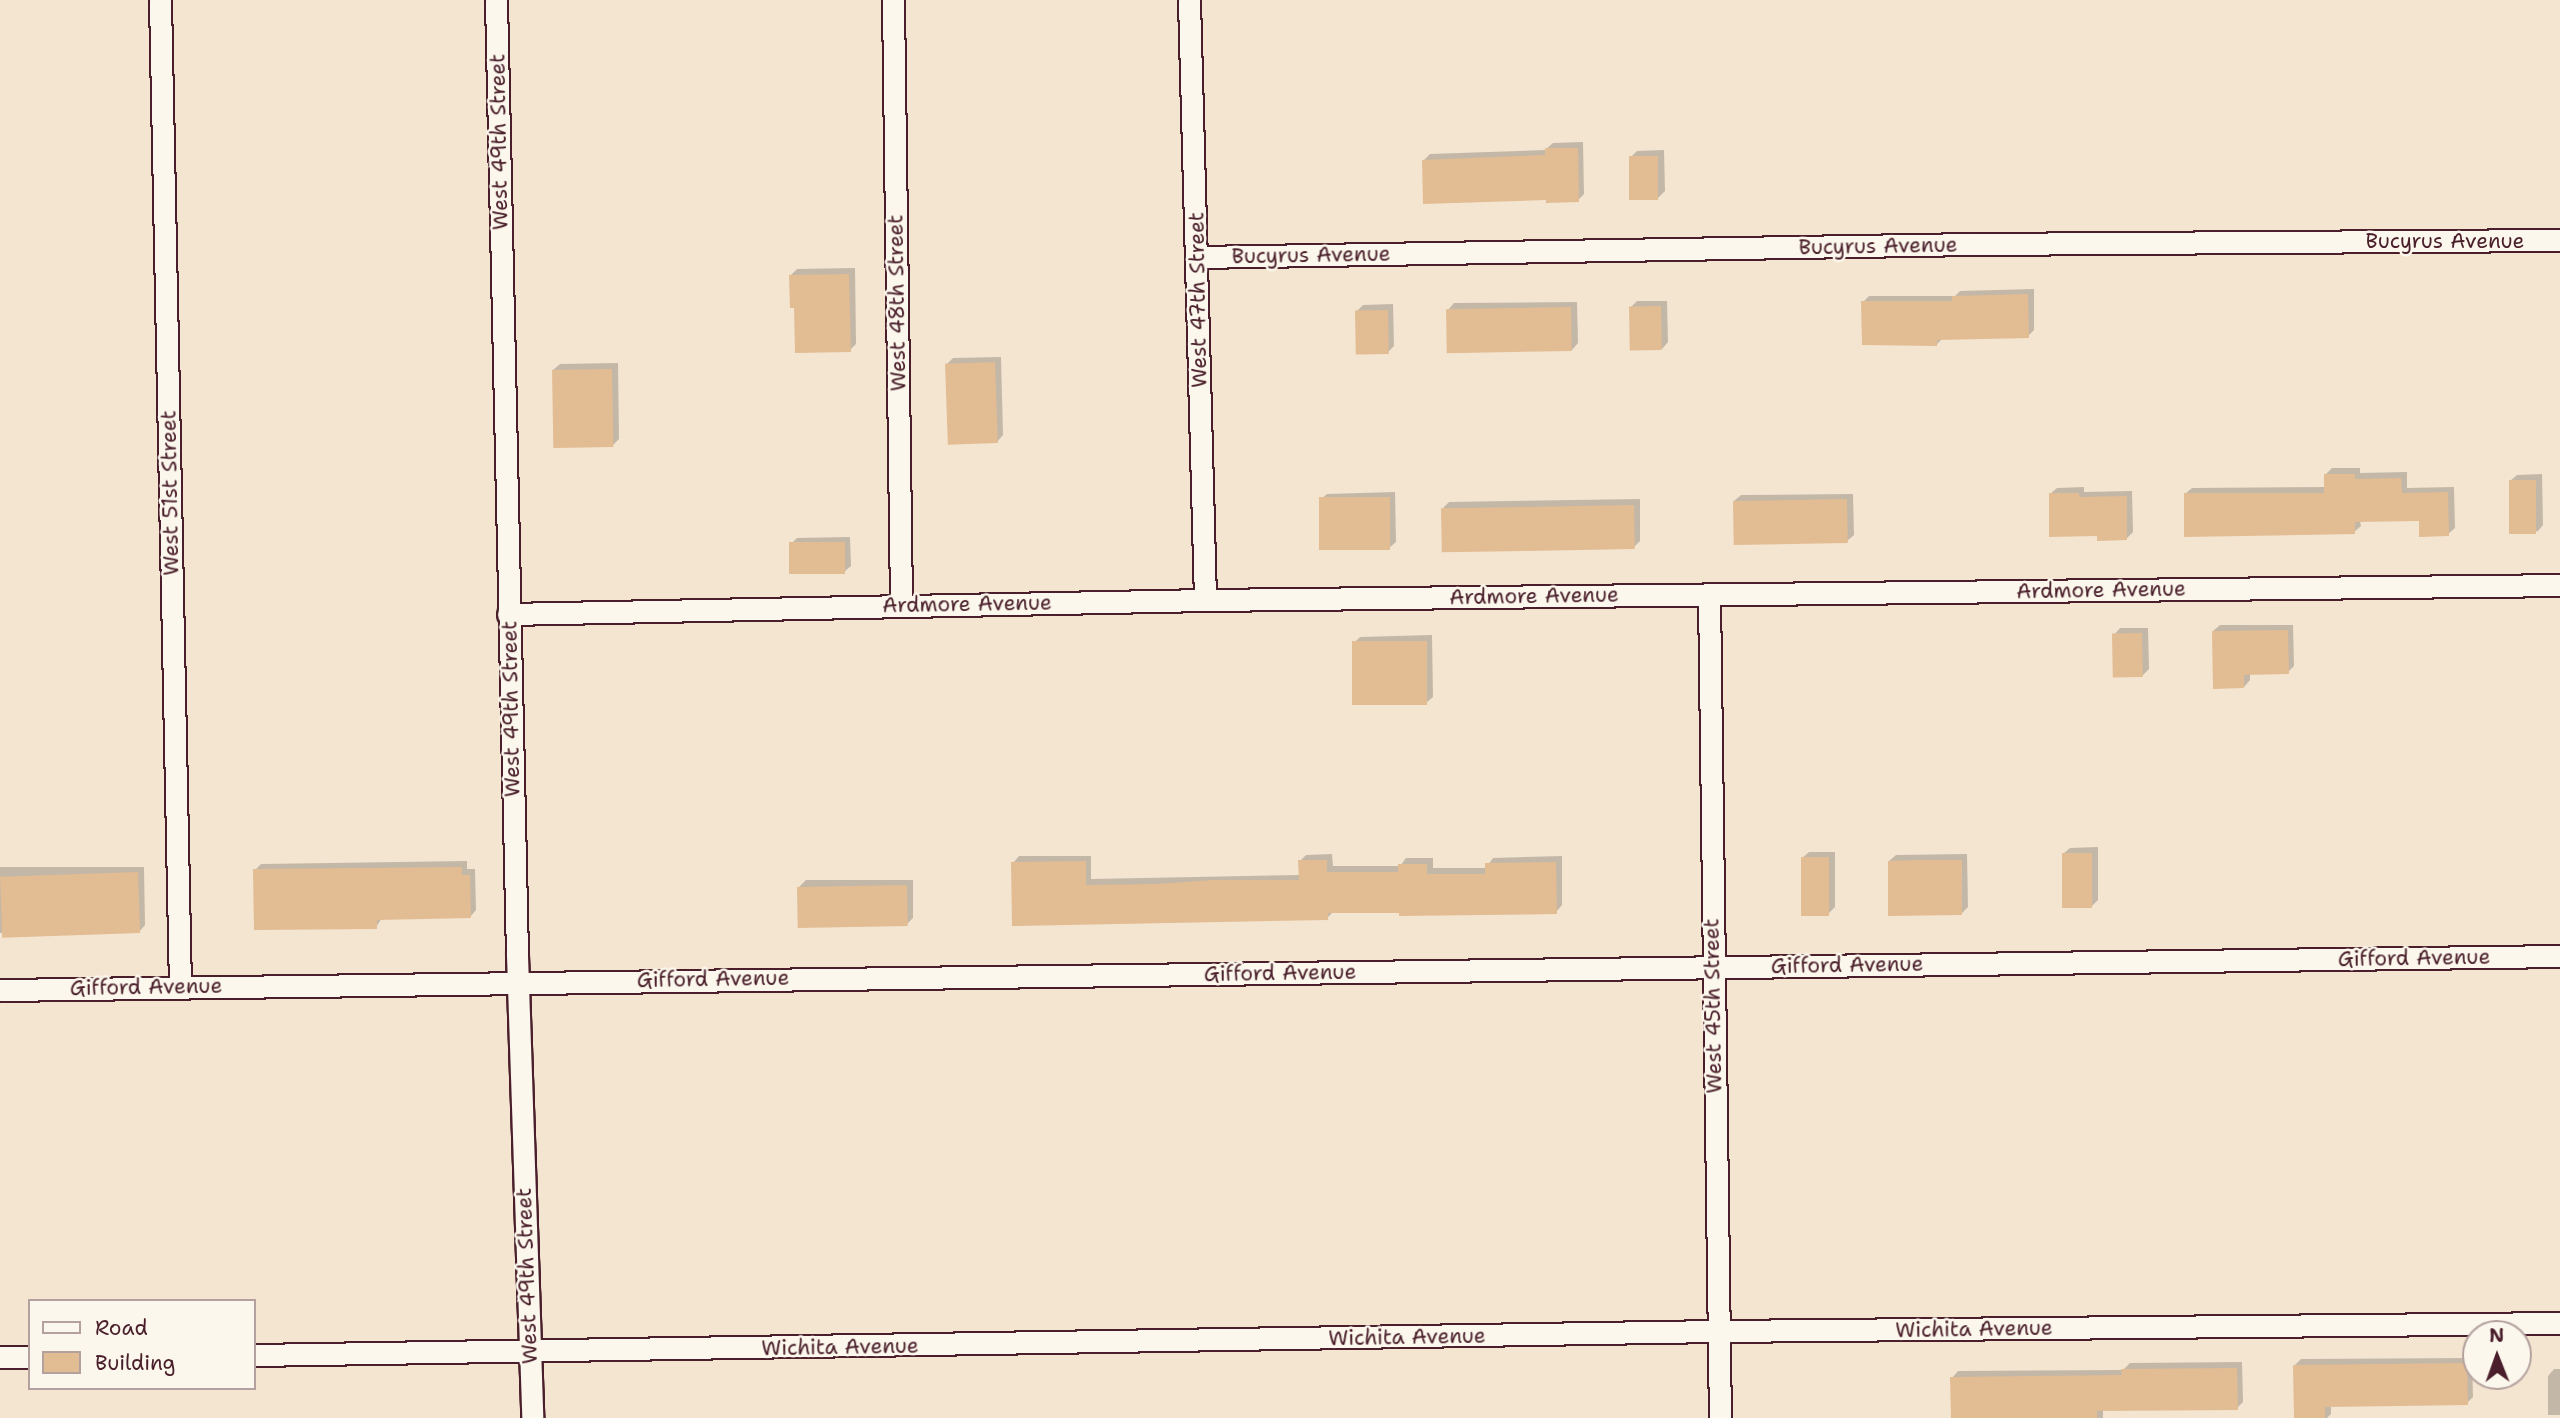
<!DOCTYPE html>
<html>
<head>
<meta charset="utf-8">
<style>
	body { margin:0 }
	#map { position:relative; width:2560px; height:1418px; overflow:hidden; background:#f4e5d1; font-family:"Shantell Sans",sans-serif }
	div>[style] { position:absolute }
	.shadow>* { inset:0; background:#0003 }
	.building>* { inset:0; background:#e2bc93; transform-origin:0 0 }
	.roads { filter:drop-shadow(2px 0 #4a1f2b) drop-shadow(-2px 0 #4a1f2b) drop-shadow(0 2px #4a1f2b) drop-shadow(0 -2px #4a1f2b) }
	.street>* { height:21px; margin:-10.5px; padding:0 10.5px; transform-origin:10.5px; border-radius:10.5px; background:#fbf7ec }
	span { translate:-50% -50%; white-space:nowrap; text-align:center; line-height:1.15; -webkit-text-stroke:5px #fbf7ec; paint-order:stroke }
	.street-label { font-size:21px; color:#4a1f2b }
	.legend { position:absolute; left:28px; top:1299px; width:228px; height:91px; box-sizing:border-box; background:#fbf7ec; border:2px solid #b4a19f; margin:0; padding:9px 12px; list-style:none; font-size:21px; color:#4a1f2b }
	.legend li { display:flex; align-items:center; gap:14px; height:35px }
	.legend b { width:35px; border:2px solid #b4a19f }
	.north { position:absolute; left:2462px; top:1320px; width:70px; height:70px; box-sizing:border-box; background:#fbf7ec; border:2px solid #b4a19f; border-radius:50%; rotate:359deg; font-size:19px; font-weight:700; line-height:28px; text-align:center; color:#4a1f2b }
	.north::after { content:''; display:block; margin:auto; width:24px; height:32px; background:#4a1f2b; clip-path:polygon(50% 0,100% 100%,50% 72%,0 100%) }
</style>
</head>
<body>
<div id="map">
	<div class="shadow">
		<div style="clip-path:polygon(1583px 142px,1584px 194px,1578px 200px,1547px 198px,1424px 160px,1430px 154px,1545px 150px,1553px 143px)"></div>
		<div style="clip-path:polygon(1664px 150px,1665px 191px,1658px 198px,1631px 157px,1637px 151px)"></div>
		<div style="clip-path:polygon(855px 268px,856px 344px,850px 350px,796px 306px,790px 276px,797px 269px)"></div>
		<div style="clip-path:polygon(2034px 289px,2034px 330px,2028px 336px,1942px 339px,1937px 344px,1863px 302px,1869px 296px,1955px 296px,1960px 291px)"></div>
		<div style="clip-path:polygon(1637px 301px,1667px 301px,1668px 342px,1662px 349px,1630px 308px)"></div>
		<div style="clip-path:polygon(1577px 302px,1578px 343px,1572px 350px,1448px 310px,1454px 303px)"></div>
		<div style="clip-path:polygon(1393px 304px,1394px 346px,1388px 352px,1357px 311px,1363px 305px)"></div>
		<div style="clip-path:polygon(1001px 357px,1003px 435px,997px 442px,947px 364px,953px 358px)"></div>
		<div style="clip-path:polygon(618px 363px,619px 439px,613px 445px,553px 370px,560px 364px)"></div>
		<div style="clip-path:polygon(2332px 468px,2360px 468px,2360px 473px,2407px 472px,2407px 488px,2454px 487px,2455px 528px,2448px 534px,2420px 519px,2360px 521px,2361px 526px,2354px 532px,2185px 494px,2192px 488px,2326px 487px,2325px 475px)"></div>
		<div style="clip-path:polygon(2542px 474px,2543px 525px,2537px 532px,2510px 481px,2517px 475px)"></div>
		<div style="clip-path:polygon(2084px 487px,2084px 492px,2132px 491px,2133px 532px,2127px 538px,2099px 535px,2050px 494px,2057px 488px)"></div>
		<div style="clip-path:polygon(1395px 492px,1396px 542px,1389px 548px,1320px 500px,1327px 494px)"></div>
		<div style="clip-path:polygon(1853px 494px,1854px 535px,1847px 541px,1734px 501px,1741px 495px)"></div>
		<div style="clip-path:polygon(1640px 499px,1640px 541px,1634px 547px,1443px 508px,1449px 502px)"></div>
		<div style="clip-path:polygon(850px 537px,851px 566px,844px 572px,791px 544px,797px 538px)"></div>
		<div style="clip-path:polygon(2220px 625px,2293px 625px,2294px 666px,2288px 672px,2250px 673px,2250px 680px,2244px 687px,2213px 631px)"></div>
		<div style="clip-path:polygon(2120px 628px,2148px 628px,2149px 669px,2142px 676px,2114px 635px)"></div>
		<div style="clip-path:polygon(1432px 635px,1433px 697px,1426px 703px,1354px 643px,1360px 637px)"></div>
		<div style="clip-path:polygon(2098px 847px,2098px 900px,2092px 906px,2063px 854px,2070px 848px)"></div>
		<div style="clip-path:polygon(1809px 852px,1835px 852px,1835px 907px,1828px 914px,1802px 858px)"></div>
		<div style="clip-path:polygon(1332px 854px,1333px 866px,1400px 866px,1406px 858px,1433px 858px,1433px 868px,1486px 868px,1493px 858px,1562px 856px,1562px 905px,1556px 912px,1334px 911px,1327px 918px,1014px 924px,1013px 863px,1019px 856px,1091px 856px,1091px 879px,1300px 875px,1300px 861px,1306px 855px)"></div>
		<div style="clip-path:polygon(1967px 854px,1968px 907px,1962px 913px,1889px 861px,1896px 855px)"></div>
		<div style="clip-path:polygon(467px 861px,467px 869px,475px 869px,476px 910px,470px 917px,382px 918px,376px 927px,255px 870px,261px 864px)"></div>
		<div style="clip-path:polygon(0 867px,144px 867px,145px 925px,139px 932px,0 933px)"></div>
		<div style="clip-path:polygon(806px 880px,913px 880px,913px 918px,907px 924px,799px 887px)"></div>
		<div style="clip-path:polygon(2472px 1358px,2473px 1397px,2467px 1403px,2331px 1405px,2331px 1414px,2327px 1418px,2296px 1418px,2295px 1365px,2301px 1359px)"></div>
		<div style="clip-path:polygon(2242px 1362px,2243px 1402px,2237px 1408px,2103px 1409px,2103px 1418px,2068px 1418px,1952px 1378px,1958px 1371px,2123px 1370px,2130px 1363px)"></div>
		<div style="clip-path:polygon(2554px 1369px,2560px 1369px,2560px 1415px,2548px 1415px,2548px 1376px)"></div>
	</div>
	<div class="building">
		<div style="clip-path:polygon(1545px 148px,1578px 148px,1579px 202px,1546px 203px,1546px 200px,1423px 204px,1422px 160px,1545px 155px)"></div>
		<div style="left:1629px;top:156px;width:29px;height:44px"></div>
		<div style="clip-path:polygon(849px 274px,851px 352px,795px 353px,794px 308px,790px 308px,789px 275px)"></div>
		<div style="clip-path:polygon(2028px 294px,2029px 338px,1937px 340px,1937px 346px,1862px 345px,1861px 301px,1952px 301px,1952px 296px)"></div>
		<div style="left:1661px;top:306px;width:44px;height:32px;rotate:89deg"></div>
		<div style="left:1571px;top:307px;width:44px;height:125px;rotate:89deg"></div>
		<div style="left:1388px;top:310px;width:44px;height:33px;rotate:89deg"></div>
		<div style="left:995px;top:362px;width:81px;height:50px;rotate:88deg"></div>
		<div style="left:612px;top:369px;width:78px;height:60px;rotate:89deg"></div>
		<div style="clip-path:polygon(2324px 474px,2355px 474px,2355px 479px,2401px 478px,2402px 493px,2448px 492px,2449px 536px,2419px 537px,2419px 521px,2355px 522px,2355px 534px,2184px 537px,2184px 493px,2324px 493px)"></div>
		<div style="left:2509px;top:480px;width:27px;height:54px"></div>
		<div style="clip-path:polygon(2049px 493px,2079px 493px,2079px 497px,2127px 496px,2127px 540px,2097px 541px,2097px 536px,2049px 537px)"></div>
		<div style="left:1390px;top:497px;width:53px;height:71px;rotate:90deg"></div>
		<div style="left:1847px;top:499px;width:44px;height:114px;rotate:89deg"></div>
		<div style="left:1634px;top:505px;width:44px;height:193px;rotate:89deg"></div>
		<div style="left:845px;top:542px;width:32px;height:56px;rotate:90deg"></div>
		<div style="clip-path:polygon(2288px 630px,2289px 674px,2244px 675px,2244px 688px,2213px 689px,2212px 631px)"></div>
		<div style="left:2142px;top:633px;width:44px;height:30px;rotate:89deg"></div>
		<div style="left:1427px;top:641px;width:64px;height:75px;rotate:90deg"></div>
		<div style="left:2062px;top:853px;width:30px;height:55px"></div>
		<div style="left:1801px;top:857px;width:28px;height:59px"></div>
		<div style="clip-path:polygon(1298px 860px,1327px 860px,1327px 872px,1398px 872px,1398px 864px,1427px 864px,1427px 874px,1485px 874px,1485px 863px,1556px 862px,1557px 914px,1399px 916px,1399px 913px,1328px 913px,1328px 920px,1012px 926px,1011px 862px,1086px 861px,1086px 885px,1156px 884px,1213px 880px,1299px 880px)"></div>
		<div style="clip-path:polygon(1918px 860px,1962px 860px,1962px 915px,1888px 916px,1888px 861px)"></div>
		<div style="clip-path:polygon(462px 867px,462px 875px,470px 875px,471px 918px,377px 920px,377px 929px,254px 930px,253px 869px)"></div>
		<div style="left:138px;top:872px;width:61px;height:138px;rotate:88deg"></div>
		<div style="left:907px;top:885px;width:41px;height:110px;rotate:89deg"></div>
		<div style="clip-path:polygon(2467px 1363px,2468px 1405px,2325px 1407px,2325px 1418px,2294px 1418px,2293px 1365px)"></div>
		<div style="clip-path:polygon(2237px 1368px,2238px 1410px,2097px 1411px,2097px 1418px,1951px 1418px,1950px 1377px,2122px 1375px,2121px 1369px)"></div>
	</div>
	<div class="roads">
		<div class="street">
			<div style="left:160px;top:0;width:986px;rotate:88.84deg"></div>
			<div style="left:496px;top:0;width:955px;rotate:88.74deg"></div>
			<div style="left:517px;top:955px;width:463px;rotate:88.1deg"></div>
			<div style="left:893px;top:0;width:605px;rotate:89.24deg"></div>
			<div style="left:1189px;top:0;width:600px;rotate:88.47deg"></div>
			<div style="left:1197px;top:257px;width:779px;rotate:-0.96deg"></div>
			<div style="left:1976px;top:244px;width:584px;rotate:-0.39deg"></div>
			<div style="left:1709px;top:594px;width:824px;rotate:89.24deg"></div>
			<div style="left:508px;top:614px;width:697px;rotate:-1.15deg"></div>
			<div style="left:1205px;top:600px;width:1355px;rotate:-0.63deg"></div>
			<div style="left:0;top:990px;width:2560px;rotate:-0.76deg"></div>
			<div style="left:254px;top:1355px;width:1464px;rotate:-0.94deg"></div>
			<div style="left:1718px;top:1331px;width:842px;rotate:-0.54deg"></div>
			<div style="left:0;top:1357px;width:30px"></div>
		</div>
	</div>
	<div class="street-label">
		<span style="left:499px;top:142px;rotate:-91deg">West 49th Street</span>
		<span style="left:2445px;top:241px">Bucyrus Avenue</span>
		<span style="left:1878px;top:246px;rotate:-1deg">Bucyrus Avenue</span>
		<span style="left:1311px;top:255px;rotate:-1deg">Bucyrus Avenue</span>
		<span style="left:1198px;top:300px;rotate:-91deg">West 47th Street</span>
		<span style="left:897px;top:303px;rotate:-91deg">West 48th Street</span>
		<span style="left:170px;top:493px;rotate:-91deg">West 51st Street</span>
		<span style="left:2101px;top:590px;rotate:-1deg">Ardmore Avenue</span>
		<span style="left:1534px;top:596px;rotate:-1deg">Ardmore Avenue</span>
		<span style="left:967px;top:604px;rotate:-1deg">Ardmore Avenue</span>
		<span style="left:511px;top:709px;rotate:-91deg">West 49th Street</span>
		<span style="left:2414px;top:958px;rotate:-1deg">Gifford Avenue</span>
		<span style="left:1847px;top:965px;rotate:-1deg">Gifford Avenue</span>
		<span style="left:1280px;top:973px;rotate:-1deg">Gifford Avenue</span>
		<span style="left:713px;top:979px;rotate:-1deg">Gifford Avenue</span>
		<span style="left:146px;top:987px;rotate:-1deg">Gifford Avenue</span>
		<span style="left:1713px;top:1006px;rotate:-91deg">West 45th Street</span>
		<span style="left:527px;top:1276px;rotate:-92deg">West 49th Street</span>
		<span style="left:1974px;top:1329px;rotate:-1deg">Wichita Avenue</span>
		<span style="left:1407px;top:1337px;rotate:-1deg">Wichita Avenue</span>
		<span style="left:840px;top:1347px;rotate:-1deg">Wichita Avenue</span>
	</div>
	<ul class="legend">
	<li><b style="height:9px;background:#fbf7ec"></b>Road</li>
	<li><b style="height:19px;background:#e2bc93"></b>Building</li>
	</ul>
	<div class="north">N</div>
</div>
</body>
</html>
